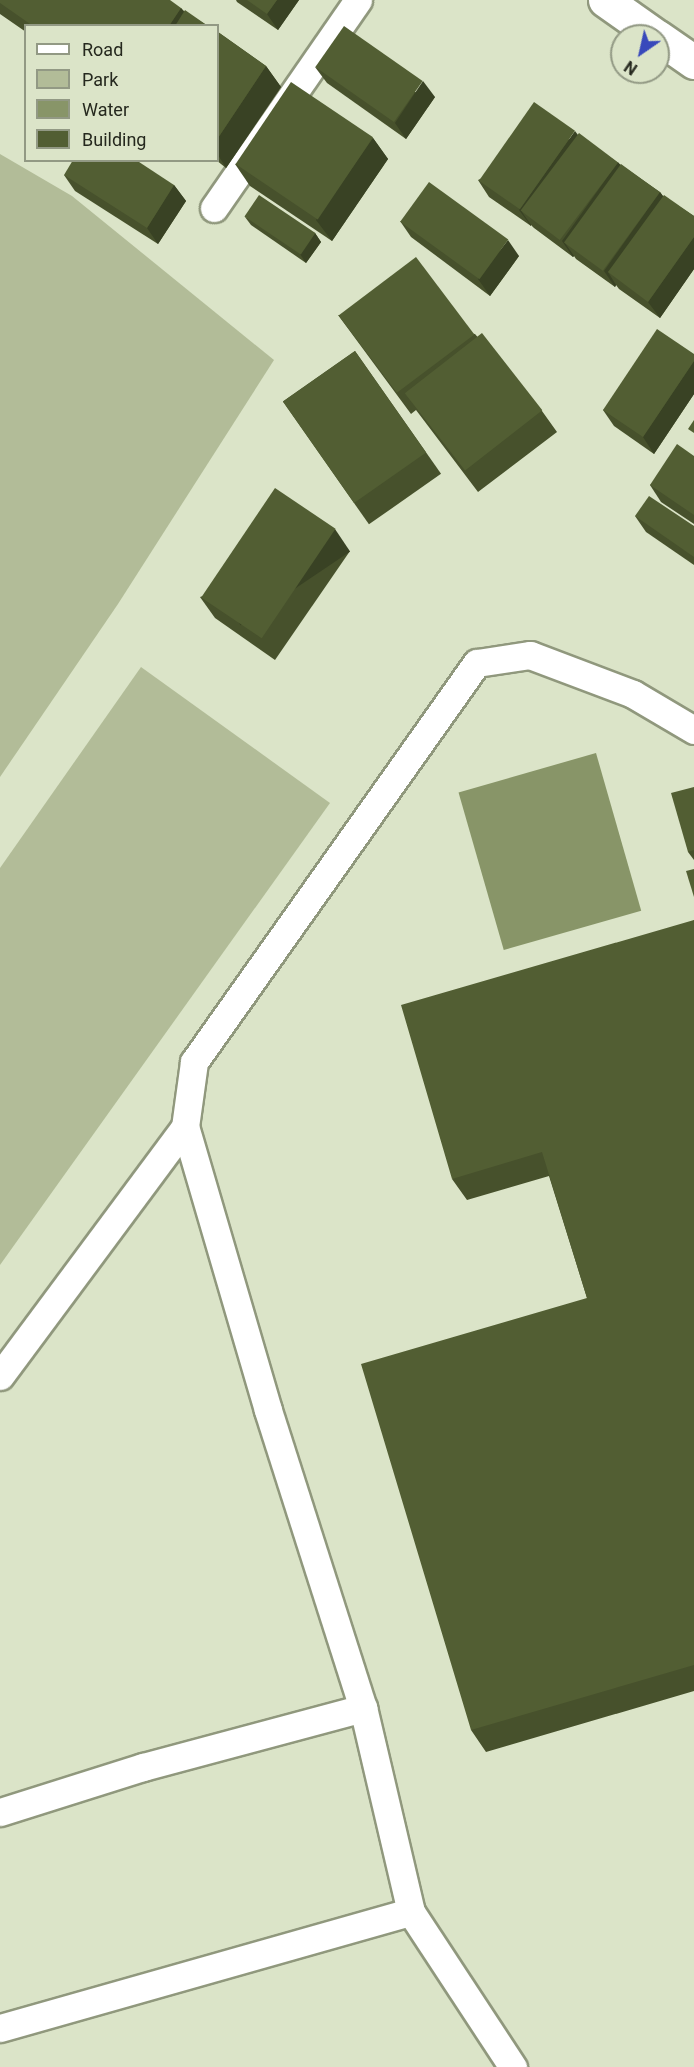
<!DOCTYPE html>
<html>
<head>
<meta charset="utf-8">
<style>
	body { margin:0 }
	#map { position:relative; width:694px; height:2067px; overflow:hidden; background:#dbe4c8; font-family:Roboto,sans-serif }
	div>[style] { position:absolute }
	.green>* { inset:0; background:#b2bc98 }
	.water>* { inset:0; background:#889568; transform-origin:0 0 }
	.roads { filter:drop-shadow(2px 0 #90987d) drop-shadow(-2px 0 #90987d) drop-shadow(0 2px #90987d) drop-shadow(0 -2px #90987d) }
	.service>* { height:27px; margin:-13.5px; padding:0 13.5px; transform-origin:13.5px; border-radius:13.5px; background:#fff }
	.secondary>* { height:33px; margin:-16.5px; padding:0 16.5px; transform-origin:16.5px; border-radius:16.5px; background:#fff }
	.wall>* { inset:0; background:#47512c; transform-origin:0 0 }
	.shaded-wall>* { inset:0; background:#394224; transform-origin:0 0 }
	.building>* { inset:0; background:#525e33; transform-origin:0 0 }
	span { translate:-50% -50%; white-space:nowrap; text-align:center; line-height:1.15; -webkit-text-stroke:6px #dbe4c8; paint-order:stroke }
	.legend { position:absolute; left:24px; top:24px; width:195px; height:138px; box-sizing:border-box; background:#dbe4c8; border:2px solid #929984; margin:0; padding:8px 10px; list-style:none; font-size:18px; color:#25281e }
	.legend li { display:flex; align-items:center; gap:12px; height:30px }
	.legend b { width:30px; border:2px solid #929984 }
	.north { position:absolute; left:610px; top:24px; width:60px; height:60px; box-sizing:border-box; background:#dbe4c8; border:2px solid #929984; border-radius:50%; rotate:214deg; font-size:16px; font-weight:700; line-height:24px; text-align:center; color:#25281e }
	.north::after { content:''; display:block; margin:auto; width:21px; height:27px; background:#3849bb; clip-path:polygon(50% 0,100% 100%,50% 72%,0 100%) }
</style>
</head>
<body>
<div id="map">
	<div class="green">
		<div style="clip-path:polygon(0 154px,72px 196px,274px 360px,118px 604px,0 777px)"></div>
		<div style="clip-path:polygon(141px 667px,330px 803px,0 1265px,0 868px)"></div>
	</div>
	<div class="water">
		<div style="left:596px;top:753px;width:164px;height:143px;rotate:74deg"></div>
	</div>
	<div class="roads">
		<div class="service">
			<div style="left:214px;top:208px;width:253px;rotate:-55.3deg"></div>
			<div style="left:0;top:1376px;width:310px;rotate:-53.4deg"></div>
			<div style="left:0;top:1812px;width:150px;rotate:-17.5deg"></div>
			<div style="left:143px;top:1767px;width:228px;rotate:-15deg"></div>
			<div style="left:411px;top:1912px;width:210px;rotate:-103.2deg"></div>
			<div style="left:363px;top:1708px;width:313px;rotate:-107.7deg"></div>
			<div style="left:268px;top:1410px;width:295px;rotate:-106.3deg"></div>
			<div style="left:185px;top:1127px;width:66px;rotate:-82.1deg"></div>
			<div style="left:194px;top:1062px;width:489px;rotate:-54.7deg"></div>
			<div style="left:477px;top:663px;width:54px;rotate:-8.6deg"></div>
			<div style="left:530px;top:655px;width:110px;rotate:20.7deg"></div>
			<div style="left:633px;top:694px;width:71px;rotate:30.5deg"></div>
			<div style="left:0;top:2028px;width:427px;rotate:-15.8deg"></div>
			<div style="left:411px;top:1912px;width:186px;rotate:56.7deg"></div>
		</div>
		<div class="secondary">
			<div style="left:605px;top:0;width:62px;rotate:35.2deg"></div>
			<div style="left:658px;top:37px;width:44px;rotate:34.8deg"></div>
		</div>
	</div>
	<div class="wall">
		<div style="clip-path:polygon(0 0,181px 8px,184px 11px,208px 26px,26px 26px,26px 32px,0 14px)"></div>
		<div style="clip-path:polygon(236px 0,299px 0,278px 30px,237px 2px)"></div>
		<div style="clip-path:polygon(218px 32px,266px 66px,281px 87px,226px 168px,216px 160px,218px 160px)"></div>
		<div style="clip-path:polygon(315px 67px,435px 97px,406px 139px,327px 83px)"></div>
		<div style="clip-path:polygon(578px 135px,660px 192px,663px 196px,694px 216px,694px 269px,660px 318px,619px 289px,616px 285px,615px 287px,576px 259px,574px 256px,573px 257px,534px 228px,531px 225px,531px 226px,489px 197px,478px 180px)"></div>
		<div style="clip-path:polygon(373px 138px,388px 159px,332px 241px,250px 186px,235px 164px)"></div>
		<div style="clip-path:polygon(64px 175px,174px 185px,186px 201px,158px 244px,75px 191px)"></div>
		<div style="clip-path:polygon(245px 217px,315px 233px,321px 242px,306px 263px,251px 225px)"></div>
		<div style="clip-path:polygon(400px 221px,519px 256px,490px 296px,411px 237px)"></div>
		<div style="clip-path:polygon(338px 315px,475px 334px,542px 411px,557px 432px,478px 492px,416px 410px,411px 414px)"></div>
		<div style="left:355px;top:351px;width:150px;height:88px;rotate:55deg"></div>
		<div style="clip-path:polygon(694px 354px,694px 394px,654px 454px,614px 426px,603px 410px)"></div>
		<div style="clip-path:polygon(694px 456px,694px 524px,661px 502px,650px 485px)"></div>
		<div style="clip-path:polygon(635px 516px,694px 526px,694px 565px,646px 532px)"></div>
		<div style="clip-path:polygon(350px 551px,275px 660px,215px 618px,200px 597px)"></div>
		<div style="clip-path:polygon(694px 787px,694px 860px,688px 852px)"></div>
		<div style="clip-path:polygon(694px 920px,694px 1691px,486px 1752px,471px 1730px,587px 1298px,549px 1176px,467px 1200px,452px 1179px)"></div>
	</div>
	<div class="shaded-wall">
		<div style="clip-path:polygon(277px 0,299px 0,278px 30px,267px 14px)"></div>
		<div style="clip-path:polygon(181px 8px,194px 26px,169px 26px)"></div>
		<div style="clip-path:polygon(266px 66px,281px 87px,226px 168px,218px 155px,218px 138px)"></div>
		<div style="clip-path:polygon(423px 81px,435px 97px,406px 139px,395px 123px)"></div>
		<div style="clip-path:polygon(575px 131px,587px 147px,522px 212px,531px 225px,531px 226px,519px 210px)"></div>
		<div style="clip-path:polygon(373px 138px,388px 159px,332px 241px,316px 220px)"></div>
		<div style="clip-path:polygon(618px 162px,629px 178px,565px 243px,574px 256px,573px 257px,562px 241px)"></div>
		<div style="clip-path:polygon(174px 185px,186px 201px,158px 244px,147px 228px)"></div>
		<div style="clip-path:polygon(660px 192px,671px 208px,608px 272px,616px 285px,615px 287px,604px 271px)"></div>
		<div style="clip-path:polygon(315px 233px,321px 242px,306px 263px,300px 254px)"></div>
		<div style="clip-path:polygon(694px 237px,694px 269px,660px 318px,648px 302px)"></div>
		<div style="clip-path:polygon(508px 240px,519px 256px,490px 296px,478px 279px)"></div>
		<div style="clip-path:polygon(694px 361px,694px 394px,654px 454px,643px 437px)"></div>
		<div style="left:335px;top:529px;width:27px;height:132px;rotate:56deg"></div>
	</div>
	<div class="building">
		<div style="clip-path:polygon(0 0,170px 0,181px 8px,169px 26px,33px 26px,0 3px)"></div>
		<div style="clip-path:polygon(247px 0,277px 0,267px 14px)"></div>
		<div style="clip-path:polygon(185px 10px,208px 26px,175px 26px)"></div>
		<div style="left:344px;top:26px;width:96px;height:50px;rotate:35deg"></div>
		<div style="clip-path:polygon(218px 32px,266px 66px,218px 138px)"></div>
		<div style="left:291px;top:82px;width:99px;height:99px;rotate:34deg"></div>
		<div style="left:534px;top:102px;width:50px;height:96px;rotate:35deg"></div>
		<div style="left:579px;top:133px;width:49px;height:97px;rotate:37deg"></div>
		<div style="clip-path:polygon(73px 160px,136px 160px,174px 185px,147px 228px,64px 175px)"></div>
		<div style="left:621px;top:164px;width:48px;height:97px;rotate:36deg"></div>
		<div style="left:429px;top:182px;width:98px;height:49px;rotate:36deg"></div>
		<div style="left:259px;top:195px;width:68px;height:26px;rotate:34deg"></div>
		<div style="clip-path:polygon(664px 195px,694px 216px,694px 237px,648px 302px,608px 272px)"></div>
		<div style="left:416px;top:257px;width:97px;height:97px;rotate:53deg"></div>
		<div style="clip-path:polygon(657px 329px,694px 354px,694px 361px,643px 437px,603px 410px)"></div>
		<div style="left:482px;top:333px;width:98px;height:98px;rotate:52deg"></div>
		<div style="left:355px;top:351px;width:124px;height:88px;rotate:55deg"></div>
		<div style="clip-path:polygon(694px 420px,694px 433px,688px 429px)"></div>
		<div style="clip-path:polygon(677px 444px,694px 456px,694px 515px,650px 485px)"></div>
		<div style="left:275px;top:488px;width:73px;height:132px;rotate:34deg"></div>
		<div style="clip-path:polygon(649px 496px,694px 526px,694px 557px,635px 516px)"></div>
		<div style="clip-path:polygon(694px 787px,694px 850px,688px 852px,671px 793px)"></div>
		<div style="clip-path:polygon(694px 869px,694px 897px,686px 871px)"></div>
		<div style="clip-path:polygon(694px 920px,694px 1665px,471px 1730px,361px 1364px,587px 1298px,542px 1152px,452px 1179px,401px 1005px)"></div>
	</div>
	<ul class="legend">
	<li><b style="height:8px;background:#fff"></b>Road</li>
	<li><b style="height:16px;background:#b2bc98"></b>Park</li>
	<li><b style="height:16px;background:#889568"></b>Water</li>
	<li><b style="height:16px;background:#525e33"></b>Building</li>
	</ul>
	<div class="north">N</div>
</div>
</body>
</html>
